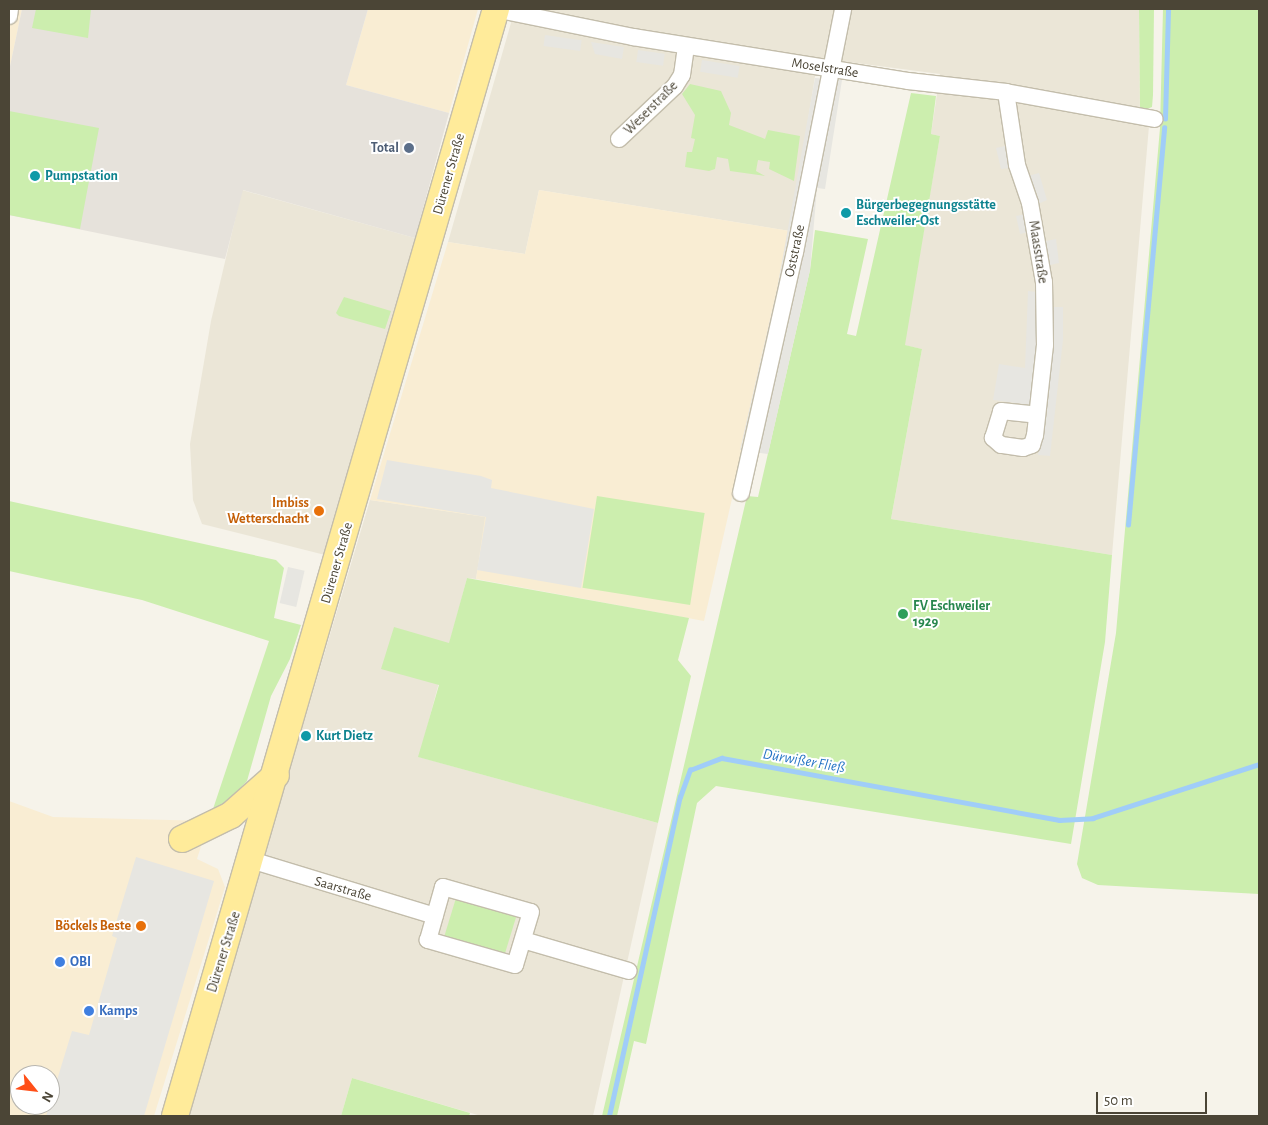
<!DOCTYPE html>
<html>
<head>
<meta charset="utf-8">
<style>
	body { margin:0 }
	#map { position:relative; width:1268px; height:1125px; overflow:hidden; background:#f6f3ea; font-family:"Alegreya Sans",sans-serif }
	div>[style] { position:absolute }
	.residential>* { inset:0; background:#ebe6d7 }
	.commercial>* { inset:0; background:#f9edd3 }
	.industrial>* { inset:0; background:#e6e2db }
	.green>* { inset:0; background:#cceeae; transform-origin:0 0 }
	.parking>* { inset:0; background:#e7e6e1; transform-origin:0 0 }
	.stream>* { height:4.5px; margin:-2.25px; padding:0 2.25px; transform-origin:2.25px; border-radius:2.25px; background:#a0cdf8 }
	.roads { filter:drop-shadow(1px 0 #c3bdab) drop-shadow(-1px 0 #c3bdab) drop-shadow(0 1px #c3bdab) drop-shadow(0 -1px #c3bdab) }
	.street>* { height:16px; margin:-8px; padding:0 8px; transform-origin:8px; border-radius:8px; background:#fff }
	.primary>* { height:26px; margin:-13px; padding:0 13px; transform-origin:13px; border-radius:13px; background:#ffeb9a }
	.dots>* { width:14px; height:14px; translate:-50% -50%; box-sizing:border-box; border:2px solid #fff; border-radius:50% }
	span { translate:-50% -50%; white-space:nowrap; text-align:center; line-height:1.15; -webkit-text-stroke:4px #fff; paint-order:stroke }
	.street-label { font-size:14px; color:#4b4536 }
	.service-label { font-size:14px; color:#4e5e75; font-weight:700 }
	.right { translate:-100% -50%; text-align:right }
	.culture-label { font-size:14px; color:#0d838f; font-weight:700 }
	.left { translate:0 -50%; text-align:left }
	.food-label { font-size:14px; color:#c56008; font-weight:700 }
	.leisure-label { font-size:14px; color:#27864d; font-weight:700 }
	.shop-label { font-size:14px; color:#366cbe; font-weight:700 }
	.water-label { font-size:15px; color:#2272c4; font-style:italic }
	.frame { position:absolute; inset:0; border:10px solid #4b4536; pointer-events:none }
	.north { position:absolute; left:10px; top:1065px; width:50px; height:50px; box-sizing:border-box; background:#fff; border:1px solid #b7b5af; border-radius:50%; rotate:119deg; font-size:14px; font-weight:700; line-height:20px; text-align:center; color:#4b4536 }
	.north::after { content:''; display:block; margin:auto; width:18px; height:22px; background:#ff4f18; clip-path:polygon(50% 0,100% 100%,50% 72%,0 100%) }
	.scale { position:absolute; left:1096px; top:1092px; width:111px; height:22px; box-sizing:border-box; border:2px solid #4b4536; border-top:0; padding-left:6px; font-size:15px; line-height:18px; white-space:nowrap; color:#4b4536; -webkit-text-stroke:4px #fff; paint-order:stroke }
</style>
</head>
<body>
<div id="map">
	<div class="residential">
		<div style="clip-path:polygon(515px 9px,1139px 9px,1140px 121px,1149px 126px,1112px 555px,891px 519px,922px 349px,904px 345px,940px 136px,931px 134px,940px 74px,818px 58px,790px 231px,539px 190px,525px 254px,448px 242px)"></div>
		<div style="clip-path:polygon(242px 190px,415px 238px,325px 555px,202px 524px,193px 500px,190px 444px,211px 321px)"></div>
		<div style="clip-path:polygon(370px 500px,486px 517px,476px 579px,467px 578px,419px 757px,658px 823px,593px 1116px,481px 1116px,352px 1078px,341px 1116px,187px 1116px)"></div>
	</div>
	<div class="commercial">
		<div style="clip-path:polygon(9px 9px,22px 9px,9px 71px)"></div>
		<div style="clip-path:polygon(368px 9px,478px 9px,449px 113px,346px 85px)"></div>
		<div style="clip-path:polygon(539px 190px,790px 231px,780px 289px,704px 621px,476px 579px,485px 517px,370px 500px,448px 242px,525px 254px)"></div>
		<div style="clip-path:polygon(evenodd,9px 801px,53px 817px,209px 821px,197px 859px,218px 869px,225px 887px,154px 1116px,9px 1116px,9px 801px,20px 1075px,50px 1075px,50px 1105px,20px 1105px,20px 1075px)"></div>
	</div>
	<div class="industrial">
		<div style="clip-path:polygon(22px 9px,368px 9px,346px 85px,449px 113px,415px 238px,243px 190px,225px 259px,9px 215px,9px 71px)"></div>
	</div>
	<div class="green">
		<div style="clip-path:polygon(36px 9px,91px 9px,88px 38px,32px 28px)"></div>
		<div style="clip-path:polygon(1139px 9px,1154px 9px,1153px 95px,1152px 107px,1147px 109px,1140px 109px)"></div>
		<div style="clip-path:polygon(1163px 9px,1259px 9px,1259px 894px,1098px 885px,1082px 878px,1077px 864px,1116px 633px,1160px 128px)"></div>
		<div style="clip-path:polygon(690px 84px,721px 91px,731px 113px,729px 125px,765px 139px,768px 130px,800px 136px,794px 181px,769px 169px,770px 162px,758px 160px,756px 171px,765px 176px,730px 171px,728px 159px,717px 157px,715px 169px,709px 171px,685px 167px,687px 152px,692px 152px,695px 139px,691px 138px,695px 115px,682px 94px)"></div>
		<div style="clip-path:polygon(911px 93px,936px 96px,931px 134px,940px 136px,905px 345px,922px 349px,891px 519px,1112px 555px,1105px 642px,1071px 844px,716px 786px,697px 803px,646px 1044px,634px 1041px,617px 1116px,602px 1116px,747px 496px,758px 497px,810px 270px,815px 230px,868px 239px,847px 334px,856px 336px)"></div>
		<div style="clip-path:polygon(9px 111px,99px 128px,80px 229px,9px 215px)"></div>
		<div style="clip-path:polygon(344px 297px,391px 311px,385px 329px,339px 316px,336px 313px)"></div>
		<div style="left:597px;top:496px;width:109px;height:93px;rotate:9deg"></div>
		<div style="clip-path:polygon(9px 501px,276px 560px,284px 568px,274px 618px,301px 625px,290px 659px,271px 696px,247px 781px,209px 821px,269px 641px,142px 600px,9px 571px)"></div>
		<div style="clip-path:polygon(467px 578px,689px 618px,678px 660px,691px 676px,658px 823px,418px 757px,439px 685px,381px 669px,394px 627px,449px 643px)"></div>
		<div style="left:456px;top:898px;width:63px;height:41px;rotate:17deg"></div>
		<div style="clip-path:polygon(352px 1078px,470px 1113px,469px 1116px,341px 1116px)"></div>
	</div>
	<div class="parking">
		<div style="left:545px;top:35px;width:37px;height:11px;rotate:8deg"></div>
		<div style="clip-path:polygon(591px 42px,624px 47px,622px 59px,595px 54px)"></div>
		<div style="left:638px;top:50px;width:27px;height:12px;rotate:8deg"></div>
		<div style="left:702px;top:60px;width:38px;height:12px;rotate:9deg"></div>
		<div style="clip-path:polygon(815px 78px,842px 80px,825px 189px,817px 188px,810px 270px,768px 454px,740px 450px,777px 289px)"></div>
		<div style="clip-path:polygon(1009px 145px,1024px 177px,1039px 173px,1047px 200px,1038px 204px,1046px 241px,1056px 239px,1059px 263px,1050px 265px,1053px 307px,1063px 307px,1063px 340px,1050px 456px,1038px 455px,1045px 407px,993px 400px,999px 364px,1025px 368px,1028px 291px,1038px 292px,1029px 232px,1020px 234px,1016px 216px,1025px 214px,1010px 168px,1001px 169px,996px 148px)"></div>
		<div style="clip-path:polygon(387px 460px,481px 476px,492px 480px,491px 488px,594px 509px,581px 588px,477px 570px,486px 517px,377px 499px)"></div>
		<div style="left:288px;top:567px;width:17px;height:37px;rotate:13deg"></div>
		<div style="clip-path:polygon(136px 857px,214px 881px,144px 1116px,46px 1116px,72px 1031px,89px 1035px,117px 938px,112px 936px)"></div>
	</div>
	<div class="stream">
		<div style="left:1165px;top:119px;width:110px;rotate:-88.4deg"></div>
		<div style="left:1128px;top:525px;width:399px;rotate:-84.8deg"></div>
		<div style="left:609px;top:1116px;width:327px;rotate:-77.5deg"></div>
		<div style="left:680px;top:797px;width:29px;rotate:-70deg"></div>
		<div style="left:690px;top:770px;width:34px;rotate:-21deg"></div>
		<div style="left:722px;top:758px;width:343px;rotate:10.4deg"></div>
		<div style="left:1059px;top:820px;width:34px;rotate:-3deg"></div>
		<div style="left:1093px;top:818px;width:175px;rotate:-18deg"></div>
	</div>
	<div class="roads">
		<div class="street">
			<div style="left:495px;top:9px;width:141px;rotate:11.5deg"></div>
			<div style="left:633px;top:37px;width:278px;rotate:9.1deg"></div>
			<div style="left:908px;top:81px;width:99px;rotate:6.4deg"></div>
			<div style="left:1006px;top:92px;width:151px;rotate:10.3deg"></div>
			<div style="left:9px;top:16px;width:7px;rotate:-82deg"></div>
			<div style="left:1006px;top:92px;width:74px;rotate:81.4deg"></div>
			<div style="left:1017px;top:165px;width:40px;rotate:71.1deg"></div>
			<div style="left:1030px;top:203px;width:80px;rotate:80deg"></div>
			<div style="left:1044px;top:282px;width:63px;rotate:89.1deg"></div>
			<div style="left:1045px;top:345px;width:91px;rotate:96.3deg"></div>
			<div style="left:1035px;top:435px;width:10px;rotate:107deg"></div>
			<div style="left:1032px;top:445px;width:9px;rotate:162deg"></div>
			<div style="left:1023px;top:448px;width:22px;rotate:-172deg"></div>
			<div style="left:1001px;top:445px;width:11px;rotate:-139deg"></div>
			<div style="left:993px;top:438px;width:28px;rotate:-73deg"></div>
			<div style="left:1001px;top:411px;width:36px;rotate:6deg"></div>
			<div style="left:619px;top:139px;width:77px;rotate:-43.4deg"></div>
			<div style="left:675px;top:86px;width:13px;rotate:-58deg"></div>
			<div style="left:682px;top:75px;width:29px;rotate:-82deg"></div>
			<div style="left:741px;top:493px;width:247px;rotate:-77.4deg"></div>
			<div style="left:795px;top:252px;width:248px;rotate:-78.8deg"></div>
			<div style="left:251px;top:860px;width:192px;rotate:16.9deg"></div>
			<div style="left:443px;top:887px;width:91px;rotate:15.9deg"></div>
			<div style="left:531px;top:912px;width:55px;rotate:106.8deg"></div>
			<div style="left:515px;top:965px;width:91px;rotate:-164deg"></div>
			<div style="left:428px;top:940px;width:55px;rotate:-74.2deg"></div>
			<div style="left:523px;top:940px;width:110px;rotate:16.3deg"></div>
		</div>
		<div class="primary">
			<div style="left:182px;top:839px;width:55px;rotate:-26.1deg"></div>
			<div style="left:231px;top:815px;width:60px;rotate:-41.6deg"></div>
			<div style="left:175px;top:1116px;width:1153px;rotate:-73.83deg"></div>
		</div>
	</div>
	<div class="dots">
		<div style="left:409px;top:148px;background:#5c6f8a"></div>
		<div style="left:35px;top:176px;background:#0f9aa8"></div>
		<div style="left:846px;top:213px;background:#0f9aa8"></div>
		<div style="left:319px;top:511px;background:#e8710a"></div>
		<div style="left:903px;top:614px;background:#2e9e5b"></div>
		<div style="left:306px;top:736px;background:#0f9aa8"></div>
		<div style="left:141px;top:926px;background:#e8710a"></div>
		<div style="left:60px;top:962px;background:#3f7fe0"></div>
		<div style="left:89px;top:1011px;background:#3f7fe0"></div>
	</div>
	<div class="street-label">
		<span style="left:825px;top:68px;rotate:9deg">Moselstraße</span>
		<span style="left:651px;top:108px;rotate:-45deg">Weserstraße</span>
		<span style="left:449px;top:174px;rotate:-74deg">Dürener Straße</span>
		<span style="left:795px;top:251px;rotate:-78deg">Oststraße</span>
		<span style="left:1038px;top:252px;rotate:81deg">Maasstraße</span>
		<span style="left:337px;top:563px;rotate:-74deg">Dürener Straße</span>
		<span style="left:343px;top:889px;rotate:16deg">Saarstraße</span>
		<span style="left:224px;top:952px;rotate:-73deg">Dürener Straße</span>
	</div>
	<div class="service-label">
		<span class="right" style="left:399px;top:148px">Total</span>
	</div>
	<div class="culture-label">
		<span class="left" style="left:45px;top:176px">Pumpstation</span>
		<span class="left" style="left:856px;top:213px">Bürgerbegegnungsstätte<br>Eschweiler-Ost</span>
		<span class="left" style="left:316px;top:736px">Kurt Dietz</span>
	</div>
	<div class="food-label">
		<span class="right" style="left:309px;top:511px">Imbiss<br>Wetterschacht</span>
		<span class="right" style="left:131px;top:926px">Böckels Beste</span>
	</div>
	<div class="leisure-label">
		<span class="left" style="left:913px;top:614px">FV Eschweiler<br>1929</span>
	</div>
	<div class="shop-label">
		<span class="left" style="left:70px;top:962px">OBI</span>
		<span class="left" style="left:99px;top:1011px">Kamps</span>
	</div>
	<div class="water-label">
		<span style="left:804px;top:761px;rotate:10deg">Dürwißer Fließ</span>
	</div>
	<div class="frame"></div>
	<div class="north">N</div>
	<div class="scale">50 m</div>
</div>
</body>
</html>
